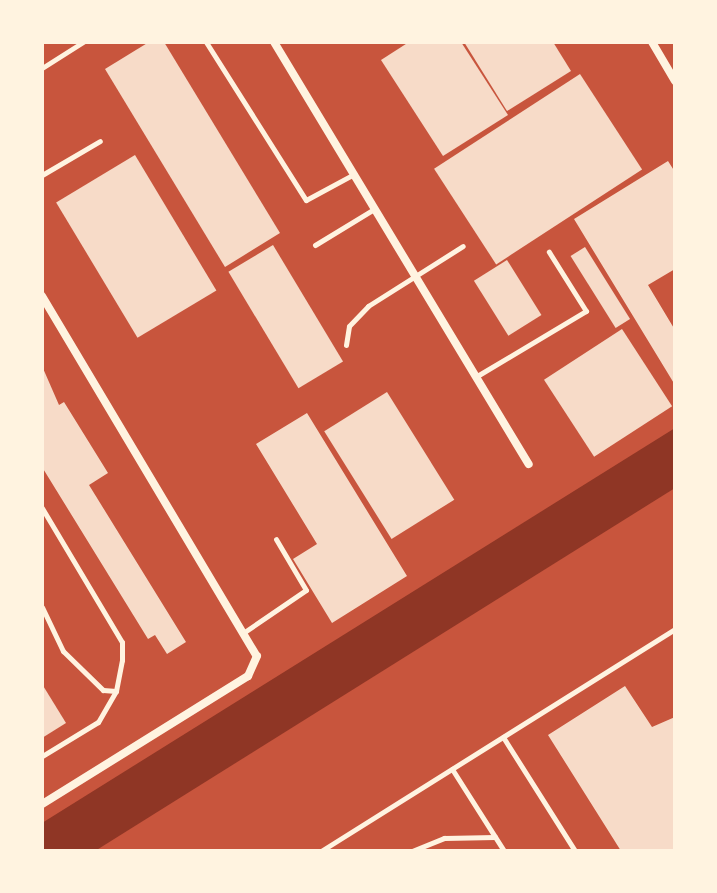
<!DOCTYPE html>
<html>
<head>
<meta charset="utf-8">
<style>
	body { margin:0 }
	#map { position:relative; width:717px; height:893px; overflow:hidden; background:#c8553d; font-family:Georgia,serif }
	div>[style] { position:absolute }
	.water>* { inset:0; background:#8f3625 }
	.building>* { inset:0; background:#f7dbc8; transform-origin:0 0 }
	.service>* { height:5px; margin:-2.5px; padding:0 2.5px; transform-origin:2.5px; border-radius:2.5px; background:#fff3e0 }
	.minor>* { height:8px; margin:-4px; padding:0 4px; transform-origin:4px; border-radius:4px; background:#fff3e0 }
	span { translate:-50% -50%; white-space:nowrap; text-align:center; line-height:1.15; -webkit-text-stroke:8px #fff3e0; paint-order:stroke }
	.frame { position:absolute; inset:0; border:44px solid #fff3e0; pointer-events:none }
</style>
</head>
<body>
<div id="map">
	<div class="water">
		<div style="clip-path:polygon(675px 428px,675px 488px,95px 851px,42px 851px,42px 823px)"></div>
	</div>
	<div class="building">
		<div style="clip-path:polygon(149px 42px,164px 42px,280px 233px,225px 267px,105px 69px)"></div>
		<div style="clip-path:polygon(409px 42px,461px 42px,508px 115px,443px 156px,381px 60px)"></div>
		<div style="clip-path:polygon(464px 42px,553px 42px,571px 71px,507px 111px)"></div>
		<div style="left:580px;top:74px;width:114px;height:174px;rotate:57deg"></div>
		<div style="left:135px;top:155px;width:158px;height:92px;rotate:59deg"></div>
		<div style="clip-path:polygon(668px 161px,675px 172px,675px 269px,648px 285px,675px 330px,675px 385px,574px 219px)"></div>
		<div style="left:273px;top:245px;width:136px;height:52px;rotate:59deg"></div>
		<div style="left:585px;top:247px;width:85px;height:17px;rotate:58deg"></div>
		<div style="left:507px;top:260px;width:65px;height:39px;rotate:58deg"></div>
		<div style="left:622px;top:329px;width:92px;height:93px;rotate:57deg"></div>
		<div style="clip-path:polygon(42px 366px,59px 405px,64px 402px,108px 473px,89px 485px,186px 642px,167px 654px,155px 635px,148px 639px,42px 467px)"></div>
		<div style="left:387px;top:392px;width:127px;height:74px;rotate:58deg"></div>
		<div style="clip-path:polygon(307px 413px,407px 576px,332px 623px,293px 559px,317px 544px,256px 444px)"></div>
		<div style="clip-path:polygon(42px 684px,66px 723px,42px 738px)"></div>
		<div style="clip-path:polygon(625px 686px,652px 727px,675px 717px,675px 851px,621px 851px,548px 735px)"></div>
	</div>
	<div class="service">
		<div style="left:206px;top:42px;width:187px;rotate:57.7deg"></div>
		<div style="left:306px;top:200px;width:55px;rotate:-28.4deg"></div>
		<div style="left:42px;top:68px;width:49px;rotate:-32.4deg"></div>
		<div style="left:42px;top:175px;width:67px;rotate:-30.4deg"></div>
		<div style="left:315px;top:245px;width:69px;rotate:-31.4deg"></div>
		<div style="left:346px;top:345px;width:19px;rotate:-81deg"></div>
		<div style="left:349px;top:326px;width:28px;rotate:-46deg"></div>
		<div style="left:368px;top:306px;width:112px;rotate:-32.3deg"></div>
		<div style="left:477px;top:376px;width:127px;rotate:-30.8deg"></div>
		<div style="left:586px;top:311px;width:70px;rotate:-122.1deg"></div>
		<div style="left:42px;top:508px;width:156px;rotate:59.2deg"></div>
		<div style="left:122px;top:642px;width:18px;rotate:90deg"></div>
		<div style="left:122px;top:660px;width:32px;rotate:101deg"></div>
		<div style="left:116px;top:691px;width:36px;rotate:120deg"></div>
		<div style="left:98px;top:722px;width:66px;rotate:148.7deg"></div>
		<div style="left:42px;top:607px;width:49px;rotate:64.5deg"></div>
		<div style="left:63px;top:651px;width:56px;rotate:44.3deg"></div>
		<div style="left:103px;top:690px;width:13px;rotate:4deg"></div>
		<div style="left:243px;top:633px;width:76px;rotate:-34.3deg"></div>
		<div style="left:306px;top:590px;width:59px;rotate:-120.5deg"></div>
		<div style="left:503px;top:737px;width:135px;rotate:57.7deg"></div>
		<div style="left:452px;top:769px;width:97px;rotate:57.6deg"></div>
		<div style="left:321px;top:851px;width:418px;rotate:-32.1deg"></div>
		<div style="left:412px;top:851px;width:35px;rotate:-22deg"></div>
		<div style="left:444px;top:838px;width:51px;rotate:-1.1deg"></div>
	</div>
	<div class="minor">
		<div style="left:274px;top:42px;width:493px;rotate:58.9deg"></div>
		<div style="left:652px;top:42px;width:45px;rotate:59.5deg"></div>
		<div style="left:42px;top:296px;width:419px;rotate:59.2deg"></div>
		<div style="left:257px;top:656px;width:22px;rotate:114deg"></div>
		<div style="left:248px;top:676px;width:243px;rotate:148.1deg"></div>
	</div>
	<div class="frame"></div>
</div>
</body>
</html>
